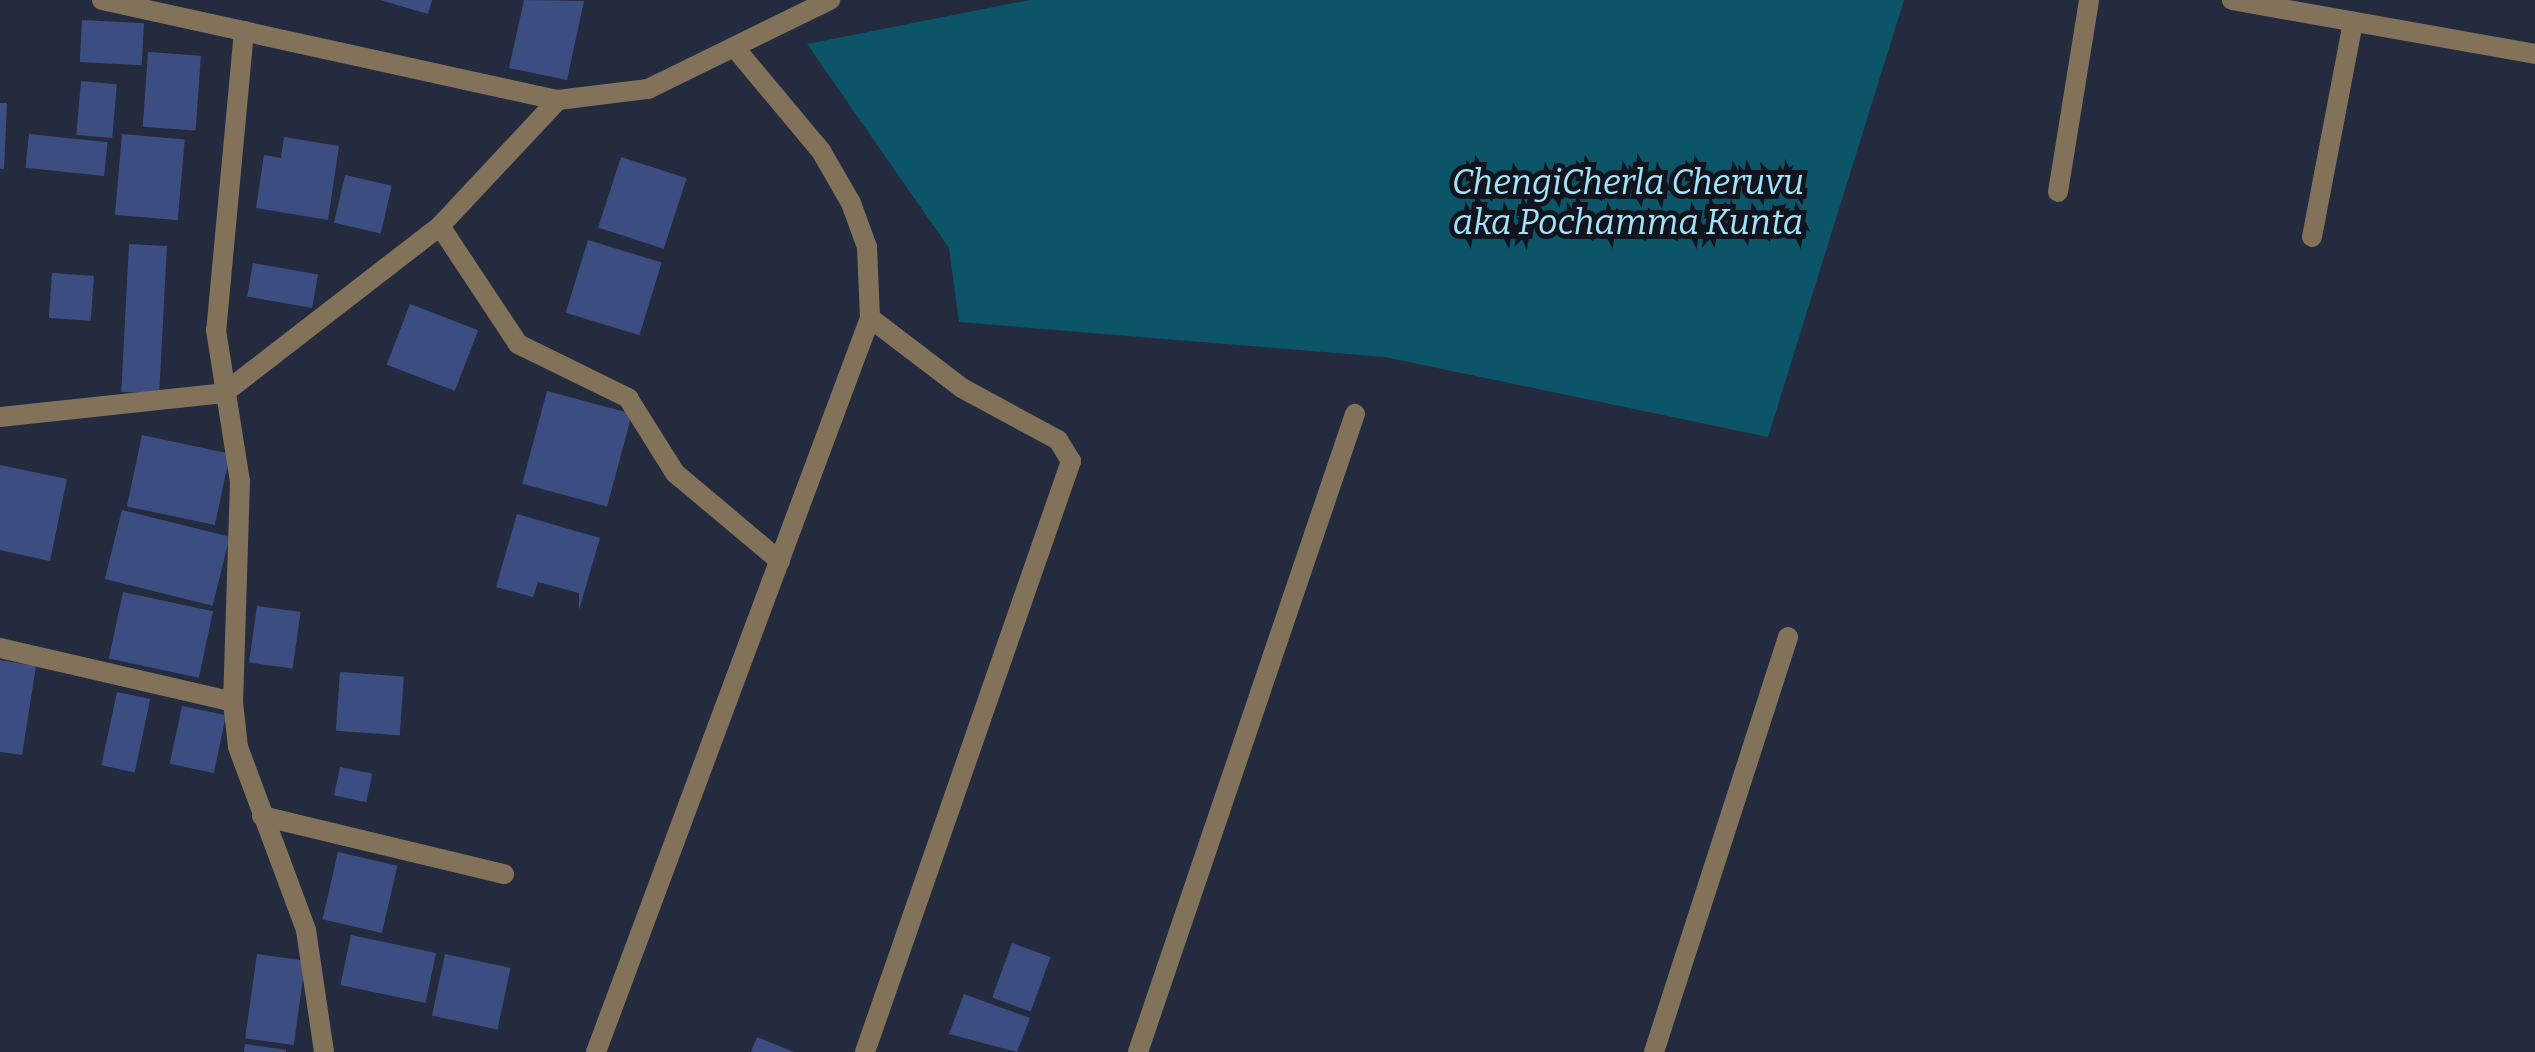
<!DOCTYPE html>
<html>
<head>
<meta charset="utf-8">
<style>
	body { margin:0 }
	#map { position:relative; width:2535px; height:1052px; overflow:hidden; background:#242b3e; font-family:Bitter,serif }
	div>[style] { position:absolute }
	.water>* { inset:0; background:#0c5569 }
	.building>* { inset:0; background:#3c4d82; transform-origin:0 0 }
	.street>* { height:20px; margin:-10px; padding:0 10px; transform-origin:10px; border-radius:10px; background:#82725a }
	span { translate:-50% -50%; white-space:nowrap; text-align:center; line-height:1.15; -webkit-text-stroke:10px #11141c; paint-order:stroke }
	.water-label { font-size:35px; color:#a2e3fa; font-style:italic }
</style>
</head>
<body>
<div id="map">
	<div class="water">
		<div style="clip-path:polygon(1030px 0,1904px 0,1768px 437px,1385px 357px,959px 322px,949px 248px,807px 44px)"></div>
	</div>
	<div class="building">
		<div style="clip-path:polygon(380px 0,432px 0,428px 14px)"></div>
		<div style="clip-path:polygon(524px 0,584px 1px,567px 80px,509px 68px)"></div>
		<div style="left:82px;top:20px;width:62px;height:42px;rotate:3deg"></div>
		<div style="left:148px;top:52px;width:53px;height:75px;rotate:4deg"></div>
		<div style="left:81px;top:81px;width:36px;height:54px;rotate:5deg"></div>
		<div style="clip-path:polygon(0 103px,7px 103px,4px 169px,0 169px)"></div>
		<div style="left:29px;top:134px;width:79px;height:34px;rotate:6deg"></div>
		<div style="left:122px;top:134px;width:63px;height:81px;rotate:5deg"></div>
		<div style="clip-path:polygon(284px 137px,339px 146px,328px 220px,256px 208px,264px 155px,281px 158px)"></div>
		<div style="left:621px;top:157px;width:69px;height:74px;rotate:18deg"></div>
		<div style="left:345px;top:175px;width:48px;height:49px;rotate:13deg"></div>
		<div style="left:588px;top:240px;width:77px;height:76px;rotate:17deg"></div>
		<div style="left:129px;top:244px;width:38px;height:148px;rotate:3deg"></div>
		<div style="left:253px;top:263px;width:66px;height:34px;rotate:10deg"></div>
		<div style="left:52px;top:273px;width:42px;height:45px;rotate:4deg"></div>
		<div style="left:410px;top:304px;width:73px;height:65px;rotate:21deg"></div>
		<div style="left:547px;top:391px;width:88px;height:96px;rotate:15deg"></div>
		<div style="left:142px;top:435px;width:90px;height:73px;rotate:12deg"></div>
		<div style="clip-path:polygon(0 465px,67px 479px,50px 561px,0 550px)"></div>
		<div style="left:122px;top:510px;width:111px;height:71px;rotate:14deg"></div>
		<div style="clip-path:polygon(517px 514px,600px 538px,579px 610px,579px 593px,538px 582px,533px 597px,496px 587px)"></div>
		<div style="left:123px;top:592px;width:92px;height:68px;rotate:12deg"></div>
		<div style="left:257px;top:606px;width:44px;height:57px;rotate:8deg"></div>
		<div style="clip-path:polygon(0 660px,36px 666px,22px 755px,0 752px)"></div>
		<div style="left:340px;top:672px;width:64px;height:59px;rotate:4deg"></div>
		<div style="left:117px;top:692px;width:34px;height:75px;rotate:12deg"></div>
		<div style="left:182px;top:706px;width:45px;height:59px;rotate:12deg"></div>
		<div style="left:340px;top:767px;width:33px;height:29px;rotate:12deg"></div>
		<div style="left:338px;top:852px;width:61px;height:69px;rotate:13deg"></div>
		<div style="left:351px;top:935px;width:87px;height:51px;rotate:12deg"></div>
		<div style="left:1012px;top:943px;width:41px;height:58px;rotate:20deg"></div>
		<div style="left:257px;top:954px;width:49px;height:85px;rotate:8deg"></div>
		<div style="left:445px;top:954px;width:67px;height:63px;rotate:12deg"></div>
		<div style="clip-path:polygon(964px 994px,1030px 1018px,1017px 1052px,949px 1034px)"></div>
		<div style="clip-path:polygon(757px 1037px,794px 1052px,751px 1052px)"></div>
		<div style="clip-path:polygon(245px 1044px,286px 1050px,286px 1052px,244px 1052px)"></div>
	</div>
	<div class="street">
		<div style="left:102px;top:0;width:467px;rotate:12.4deg"></div>
		<div style="left:558px;top:100px;width:91px;rotate:-7deg"></div>
		<div style="left:648px;top:89px;width:203px;rotate:-26.1deg"></div>
		<div style="left:2232px;top:0;width:308px;rotate:10.1deg"></div>
		<div style="left:244px;top:31px;width:300px;rotate:95.3deg"></div>
		<div style="left:216px;top:330px;width:153px;rotate:81deg"></div>
		<div style="left:240px;top:481px;width:221px;rotate:91.8deg"></div>
		<div style="left:233px;top:702px;width:45px;rotate:83.7deg"></div>
		<div style="left:238px;top:747px;width:195px;rotate:69.6deg"></div>
		<div style="left:306px;top:930px;width:123px;rotate:81.6deg"></div>
		<div style="left:2058px;top:192px;width:194px;rotate:-80.8deg"></div>
		<div style="left:440px;top:226px;width:141px;rotate:56.5deg"></div>
		<div style="left:518px;top:344px;width:123px;rotate:26.1deg"></div>
		<div style="left:628px;top:398px;width:89px;rotate:57.9deg"></div>
		<div style="left:675px;top:473px;width:137px;rotate:40deg"></div>
		<div style="left:2312px;top:237px;width:219px;rotate:-79.2deg"></div>
		<div style="left:0;top:417px;width:225px;rotate:-6.1deg"></div>
		<div style="left:224px;top:393px;width:273px;rotate:-37.7deg"></div>
		<div style="left:440px;top:226px;width:173px;rotate:-46.9deg"></div>
		<div style="left:0;top:648px;width:239px;rotate:13deg"></div>
		<div style="left:262px;top:816px;width:249px;rotate:13.5deg"></div>
		<div style="left:596px;top:1052px;width:783px;rotate:-69.53deg"></div>
		<div style="left:870px;top:318px;width:71px;rotate:-92.4deg"></div>
		<div style="left:867px;top:247px;width:47px;rotate:-110deg"></div>
		<div style="left:851px;top:203px;width:60px;rotate:-120deg"></div>
		<div style="left:821px;top:151px;width:134px;rotate:-129.9deg"></div>
		<div style="left:865px;top:1052px;width:626px;rotate:-70.78deg"></div>
		<div style="left:1071px;top:461px;width:25px;rotate:-122deg"></div>
		<div style="left:1058px;top:440px;width:109px;rotate:-151.6deg"></div>
		<div style="left:962px;top:388px;width:116px;rotate:-142.7deg"></div>
		<div style="left:1138px;top:1052px;width:674px;rotate:-71.22deg"></div>
		<div style="left:1654px;top:1052px;width:436px;rotate:-72.1deg"></div>
	</div>
	<div class="water-label">
		<span style="left:1628px;top:202px">ChengiCherla Cheruvu<br>aka Pochamma Kunta</span>
	</div>
</div>
</body>
</html>
